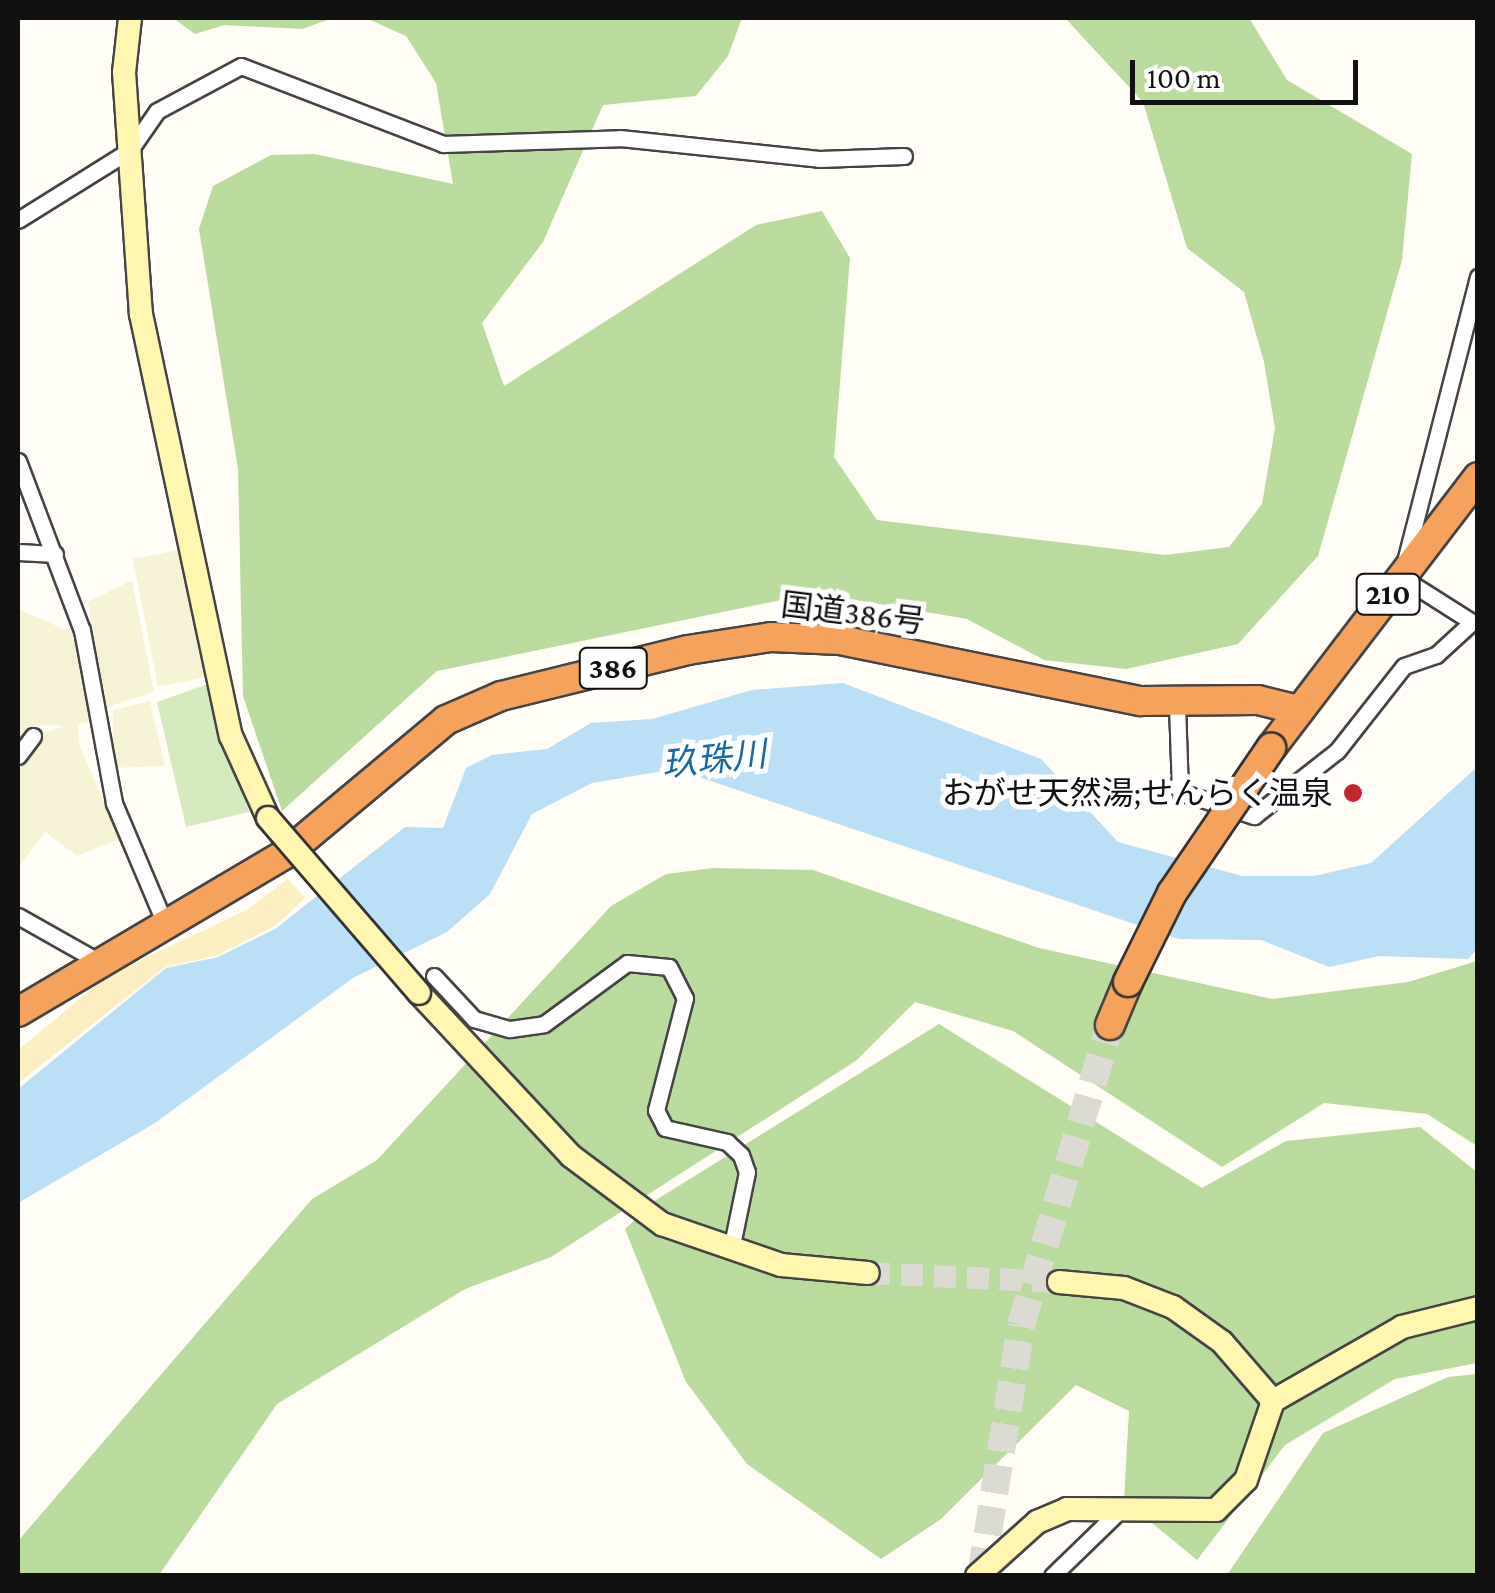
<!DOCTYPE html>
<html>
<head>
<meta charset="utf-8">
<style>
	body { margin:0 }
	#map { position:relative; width:1495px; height:1593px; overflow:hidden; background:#fffdf5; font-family:"Crimson Pro","Noto Sans JP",serif }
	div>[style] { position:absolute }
	.farmland>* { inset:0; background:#f6f3d4; transform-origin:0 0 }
	.green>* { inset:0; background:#d5ebbd }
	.forest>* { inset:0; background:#b9dc9c }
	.sand>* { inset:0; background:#fbeec1 }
	.water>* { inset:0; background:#b9e0f7 }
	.secondary-tunnel>* { height:22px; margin-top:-11px; transform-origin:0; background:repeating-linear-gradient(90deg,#dbdad3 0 22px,transparent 0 33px) }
	.highway-tunnel>* { height:28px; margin-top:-14px; transform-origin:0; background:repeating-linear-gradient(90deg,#dbdad3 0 28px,transparent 0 42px) }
	.roads { filter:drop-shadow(2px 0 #444) drop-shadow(-2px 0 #444) drop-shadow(0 2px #444) drop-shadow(0 -2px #444) }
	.street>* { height:15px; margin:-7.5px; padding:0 7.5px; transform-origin:7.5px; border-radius:7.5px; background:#fff }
	.secondary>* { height:22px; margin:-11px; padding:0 11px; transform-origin:11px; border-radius:11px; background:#fff6b0 }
	.highway>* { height:28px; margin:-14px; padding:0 14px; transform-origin:14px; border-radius:14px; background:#f5a25d }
	.bridges { filter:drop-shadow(2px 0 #333) drop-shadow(-2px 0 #333) drop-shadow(0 2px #333) drop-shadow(0 -2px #333) }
	.secondary-bridge>* { height:22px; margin:-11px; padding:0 11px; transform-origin:11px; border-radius:11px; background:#fff6b0 }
	.highway-bridge>* { height:28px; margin:-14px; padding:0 14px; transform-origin:14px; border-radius:14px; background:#f5a25d }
	.dots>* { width:28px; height:28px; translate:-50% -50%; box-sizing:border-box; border:5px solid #fff; border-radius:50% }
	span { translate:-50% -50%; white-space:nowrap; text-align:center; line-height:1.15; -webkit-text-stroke:10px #fff; paint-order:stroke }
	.shield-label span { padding:2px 8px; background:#fff; border:2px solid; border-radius:8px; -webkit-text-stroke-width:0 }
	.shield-label { font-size:30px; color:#111; font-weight:700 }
	.street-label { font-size:32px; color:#111 }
	.poi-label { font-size:32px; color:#111 }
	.right { translate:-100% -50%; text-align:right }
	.water-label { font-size:35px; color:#1768a6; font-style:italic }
	.frame { position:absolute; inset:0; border:20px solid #111; pointer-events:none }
	.scale { position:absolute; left:1130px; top:60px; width:228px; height:45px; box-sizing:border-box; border:5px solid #111; border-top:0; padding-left:12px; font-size:30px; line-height:35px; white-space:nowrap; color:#111; -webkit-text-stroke:8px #fff; paint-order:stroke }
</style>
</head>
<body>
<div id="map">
	<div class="farmland">
		<div style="left:184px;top:549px;width:130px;height:52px;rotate:79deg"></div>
		<div style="clip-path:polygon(132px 580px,154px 692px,107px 707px,88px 602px)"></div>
		<div style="clip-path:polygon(18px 609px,75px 634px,90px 722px,78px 724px,79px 743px,119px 839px,77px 856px,45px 832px,18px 868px,18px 766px,42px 733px,66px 726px,35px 725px,18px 748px)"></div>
		<div style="clip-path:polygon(150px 701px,165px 766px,112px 768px,113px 710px)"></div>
	</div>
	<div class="green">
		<div style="clip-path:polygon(208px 684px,249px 812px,186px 827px,157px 702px)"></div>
	</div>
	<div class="forest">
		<div style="clip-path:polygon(173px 18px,333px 18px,302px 29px,224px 25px,195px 34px)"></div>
		<div style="clip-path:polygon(366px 18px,742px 18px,728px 56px,696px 96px,603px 105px,543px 242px,482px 323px,504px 386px,756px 225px,822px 211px,850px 258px,834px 457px,877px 520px,1165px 555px,1229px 547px,1262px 504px,1275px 428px,1264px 362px,1244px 292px,1187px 248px,1143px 102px,1065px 18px,1249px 18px,1287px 80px,1412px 154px,1402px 260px,1318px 556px,1238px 644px,1126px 669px,1044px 660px,967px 619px,815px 593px,437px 671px,282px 811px,243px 696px,238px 469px,199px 229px,213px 186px,271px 155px,315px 154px,453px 184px,436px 83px,406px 36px)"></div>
		<div style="clip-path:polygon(713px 868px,813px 870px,1039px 948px,1272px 999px,1408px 982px,1477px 961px,1477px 1146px,1427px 1114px,1324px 1103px,1222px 1167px,1013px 1031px,915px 1002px,857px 1060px,551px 1257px,465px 1289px,277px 1404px,159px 1575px,18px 1576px,18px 1541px,312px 1199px,377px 1160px,611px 906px,666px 874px)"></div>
		<div style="clip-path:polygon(939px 1024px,1202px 1188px,1286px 1141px,1420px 1127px,1477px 1172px,1477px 1363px,1395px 1379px,1285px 1445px,1197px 1560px,1124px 1500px,1129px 1411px,1076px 1385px,941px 1519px,881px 1559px,747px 1464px,686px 1382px,625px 1229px,656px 1200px)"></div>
		<div style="clip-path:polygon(1477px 1374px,1477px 1575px,1227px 1575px,1323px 1433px,1448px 1377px)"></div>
	</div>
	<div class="sand">
		<div style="clip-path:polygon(288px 879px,305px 898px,275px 926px,218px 955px,165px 967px,18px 1083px,18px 1050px,110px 974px,245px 911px)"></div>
	</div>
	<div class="water">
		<div style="clip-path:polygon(843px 683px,1041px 759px,1118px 842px,1242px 876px,1314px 876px,1371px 863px,1477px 767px,1477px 949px,1468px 959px,1379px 956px,1329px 967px,1261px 940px,1179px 939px,675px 769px,592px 783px,532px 814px,490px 894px,447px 932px,353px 978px,155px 1123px,18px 1203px,18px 1089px,166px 968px,218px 957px,275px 929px,405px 827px,443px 828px,466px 768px,492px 755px,547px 749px,591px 723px,652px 719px,752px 690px)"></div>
	</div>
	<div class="secondary-tunnel">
		<div style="left:868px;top:1273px;width:191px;rotate:2.7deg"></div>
	</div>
	<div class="highway-tunnel">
		<div style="left:981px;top:1576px;width:254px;rotate:-80.9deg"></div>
		<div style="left:1021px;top:1325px;width:313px;rotate:-73.5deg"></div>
	</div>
	<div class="roads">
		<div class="street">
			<div style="left:18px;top:220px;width:132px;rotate:-32deg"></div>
			<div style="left:130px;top:150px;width:47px;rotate:-55.3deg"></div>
			<div style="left:157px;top:111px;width:95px;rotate:-28.2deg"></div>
			<div style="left:241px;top:66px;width:217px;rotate:21.1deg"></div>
			<div style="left:443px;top:144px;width:177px;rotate:-1.9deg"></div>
			<div style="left:620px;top:138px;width:200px;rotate:6deg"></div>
			<div style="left:819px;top:159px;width:85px;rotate:-2deg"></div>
			<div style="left:18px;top:461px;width:181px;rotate:69.3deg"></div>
			<div style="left:82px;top:630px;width:176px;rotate:79.5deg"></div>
			<div style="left:114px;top:803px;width:126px;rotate:67.1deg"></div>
			<div style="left:18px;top:552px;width:37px;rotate:3deg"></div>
			<div style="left:1177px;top:705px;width:87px;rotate:88deg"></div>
			<div style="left:1180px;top:792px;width:78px;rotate:18deg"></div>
			<div style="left:1254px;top:816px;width:105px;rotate:-38.1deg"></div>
			<div style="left:1337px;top:751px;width:108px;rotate:-51.8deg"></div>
			<div style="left:1404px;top:666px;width:34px;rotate:-19deg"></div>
			<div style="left:1436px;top:655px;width:49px;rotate:-42.5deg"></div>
			<div style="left:1472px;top:622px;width:84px;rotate:-147.6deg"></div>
			<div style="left:1401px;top:577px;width:310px;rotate:-75.6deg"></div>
			<div style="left:18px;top:756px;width:25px;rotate:-53deg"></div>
			<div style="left:18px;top:916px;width:87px;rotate:29.5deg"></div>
			<div style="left:434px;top:976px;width:59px;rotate:47.1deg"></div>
			<div style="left:474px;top:1019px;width:37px;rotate:16deg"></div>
			<div style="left:510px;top:1029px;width:34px;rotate:-8deg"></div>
			<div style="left:544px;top:1024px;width:103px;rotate:-36.3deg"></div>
			<div style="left:627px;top:963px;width:42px;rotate:5.4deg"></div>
			<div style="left:669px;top:967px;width:35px;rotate:63deg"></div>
			<div style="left:685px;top:998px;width:116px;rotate:104.5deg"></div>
			<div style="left:656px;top:1110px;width:20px;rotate:63deg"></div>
			<div style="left:665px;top:1128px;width:64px;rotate:12.7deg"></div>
			<div style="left:727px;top:1142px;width:19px;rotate:43deg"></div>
			<div style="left:741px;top:1155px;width:18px;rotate:71deg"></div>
			<div style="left:747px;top:1172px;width:80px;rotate:101.6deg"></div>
			<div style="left:1052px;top:1576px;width:88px;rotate:-44.1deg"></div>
		</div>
		<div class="secondary">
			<div style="left:130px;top:18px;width:54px;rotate:96.3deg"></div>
			<div style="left:124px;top:72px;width:243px;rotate:86deg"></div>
			<div style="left:141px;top:314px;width:431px;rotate:78deg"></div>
			<div style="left:231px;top:736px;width:90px;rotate:65.7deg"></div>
			<div style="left:419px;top:993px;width:223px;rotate:47deg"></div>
			<div style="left:571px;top:1156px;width:114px;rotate:36.8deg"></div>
			<div style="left:662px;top:1224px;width:126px;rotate:19deg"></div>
			<div style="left:781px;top:1265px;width:87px;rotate:5.3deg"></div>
			<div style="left:1059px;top:1282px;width:65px;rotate:5.3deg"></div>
			<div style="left:1124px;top:1288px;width:53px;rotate:21.2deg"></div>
			<div style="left:1173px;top:1307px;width:60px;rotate:35.5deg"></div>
			<div style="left:1222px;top:1342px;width:78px;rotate:49.2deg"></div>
			<div style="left:977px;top:1576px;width:81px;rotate:-42deg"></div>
			<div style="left:1037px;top:1522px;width:33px;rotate:-23deg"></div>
			<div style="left:1067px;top:1509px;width:149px;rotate:0.4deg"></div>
			<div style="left:1216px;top:1510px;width:42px;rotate:-45deg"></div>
			<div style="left:1246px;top:1480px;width:83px;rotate:-71.1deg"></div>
			<div style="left:1273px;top:1401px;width:149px;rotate:-29.8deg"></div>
			<div style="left:1402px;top:1327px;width:78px;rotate:-14deg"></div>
		</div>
		<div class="highway">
			<div style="left:1271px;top:748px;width:341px;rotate:-52.6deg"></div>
			<div style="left:18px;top:1012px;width:312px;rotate:-30.6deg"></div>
			<div style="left:287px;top:853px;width:207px;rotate:-39.9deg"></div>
			<div style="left:446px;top:720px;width:60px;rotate:-23.6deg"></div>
			<div style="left:501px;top:696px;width:193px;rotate:-13.8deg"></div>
			<div style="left:688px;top:650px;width:84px;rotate:-8.9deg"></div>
			<div style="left:771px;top:637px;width:69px;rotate:2.5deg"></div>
			<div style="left:840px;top:640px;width:307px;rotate:11.5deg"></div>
			<div style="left:1141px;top:701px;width:117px;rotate:-0.5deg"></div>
			<div style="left:1258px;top:700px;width:41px;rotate:14deg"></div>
			<div style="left:1110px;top:1025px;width:47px;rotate:-67.3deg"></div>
		</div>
	</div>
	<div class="bridges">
		<div class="secondary-bridge">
			<div style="left:268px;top:818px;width:231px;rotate:49.2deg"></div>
		</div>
		<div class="highway-bridge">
			<div style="left:1128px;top:982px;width:99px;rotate:-63.7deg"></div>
			<div style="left:1172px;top:893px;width:176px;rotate:-55.7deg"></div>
		</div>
	</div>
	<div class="dots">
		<div style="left:1353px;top:793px;background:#c4262e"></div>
	</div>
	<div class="shield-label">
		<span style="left:1388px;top:594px">210</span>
		<span style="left:613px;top:668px">386</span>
	</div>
	<div class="street-label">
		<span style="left:853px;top:613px;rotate:7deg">国道386号</span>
	</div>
	<div class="poi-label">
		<span class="right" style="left:1333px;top:793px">おがせ天然湯;せんらく温泉</span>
	</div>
	<div class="water-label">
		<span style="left:714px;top:760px;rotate:-6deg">玖珠川</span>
	</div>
	<div class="frame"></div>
	<div class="scale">100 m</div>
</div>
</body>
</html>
